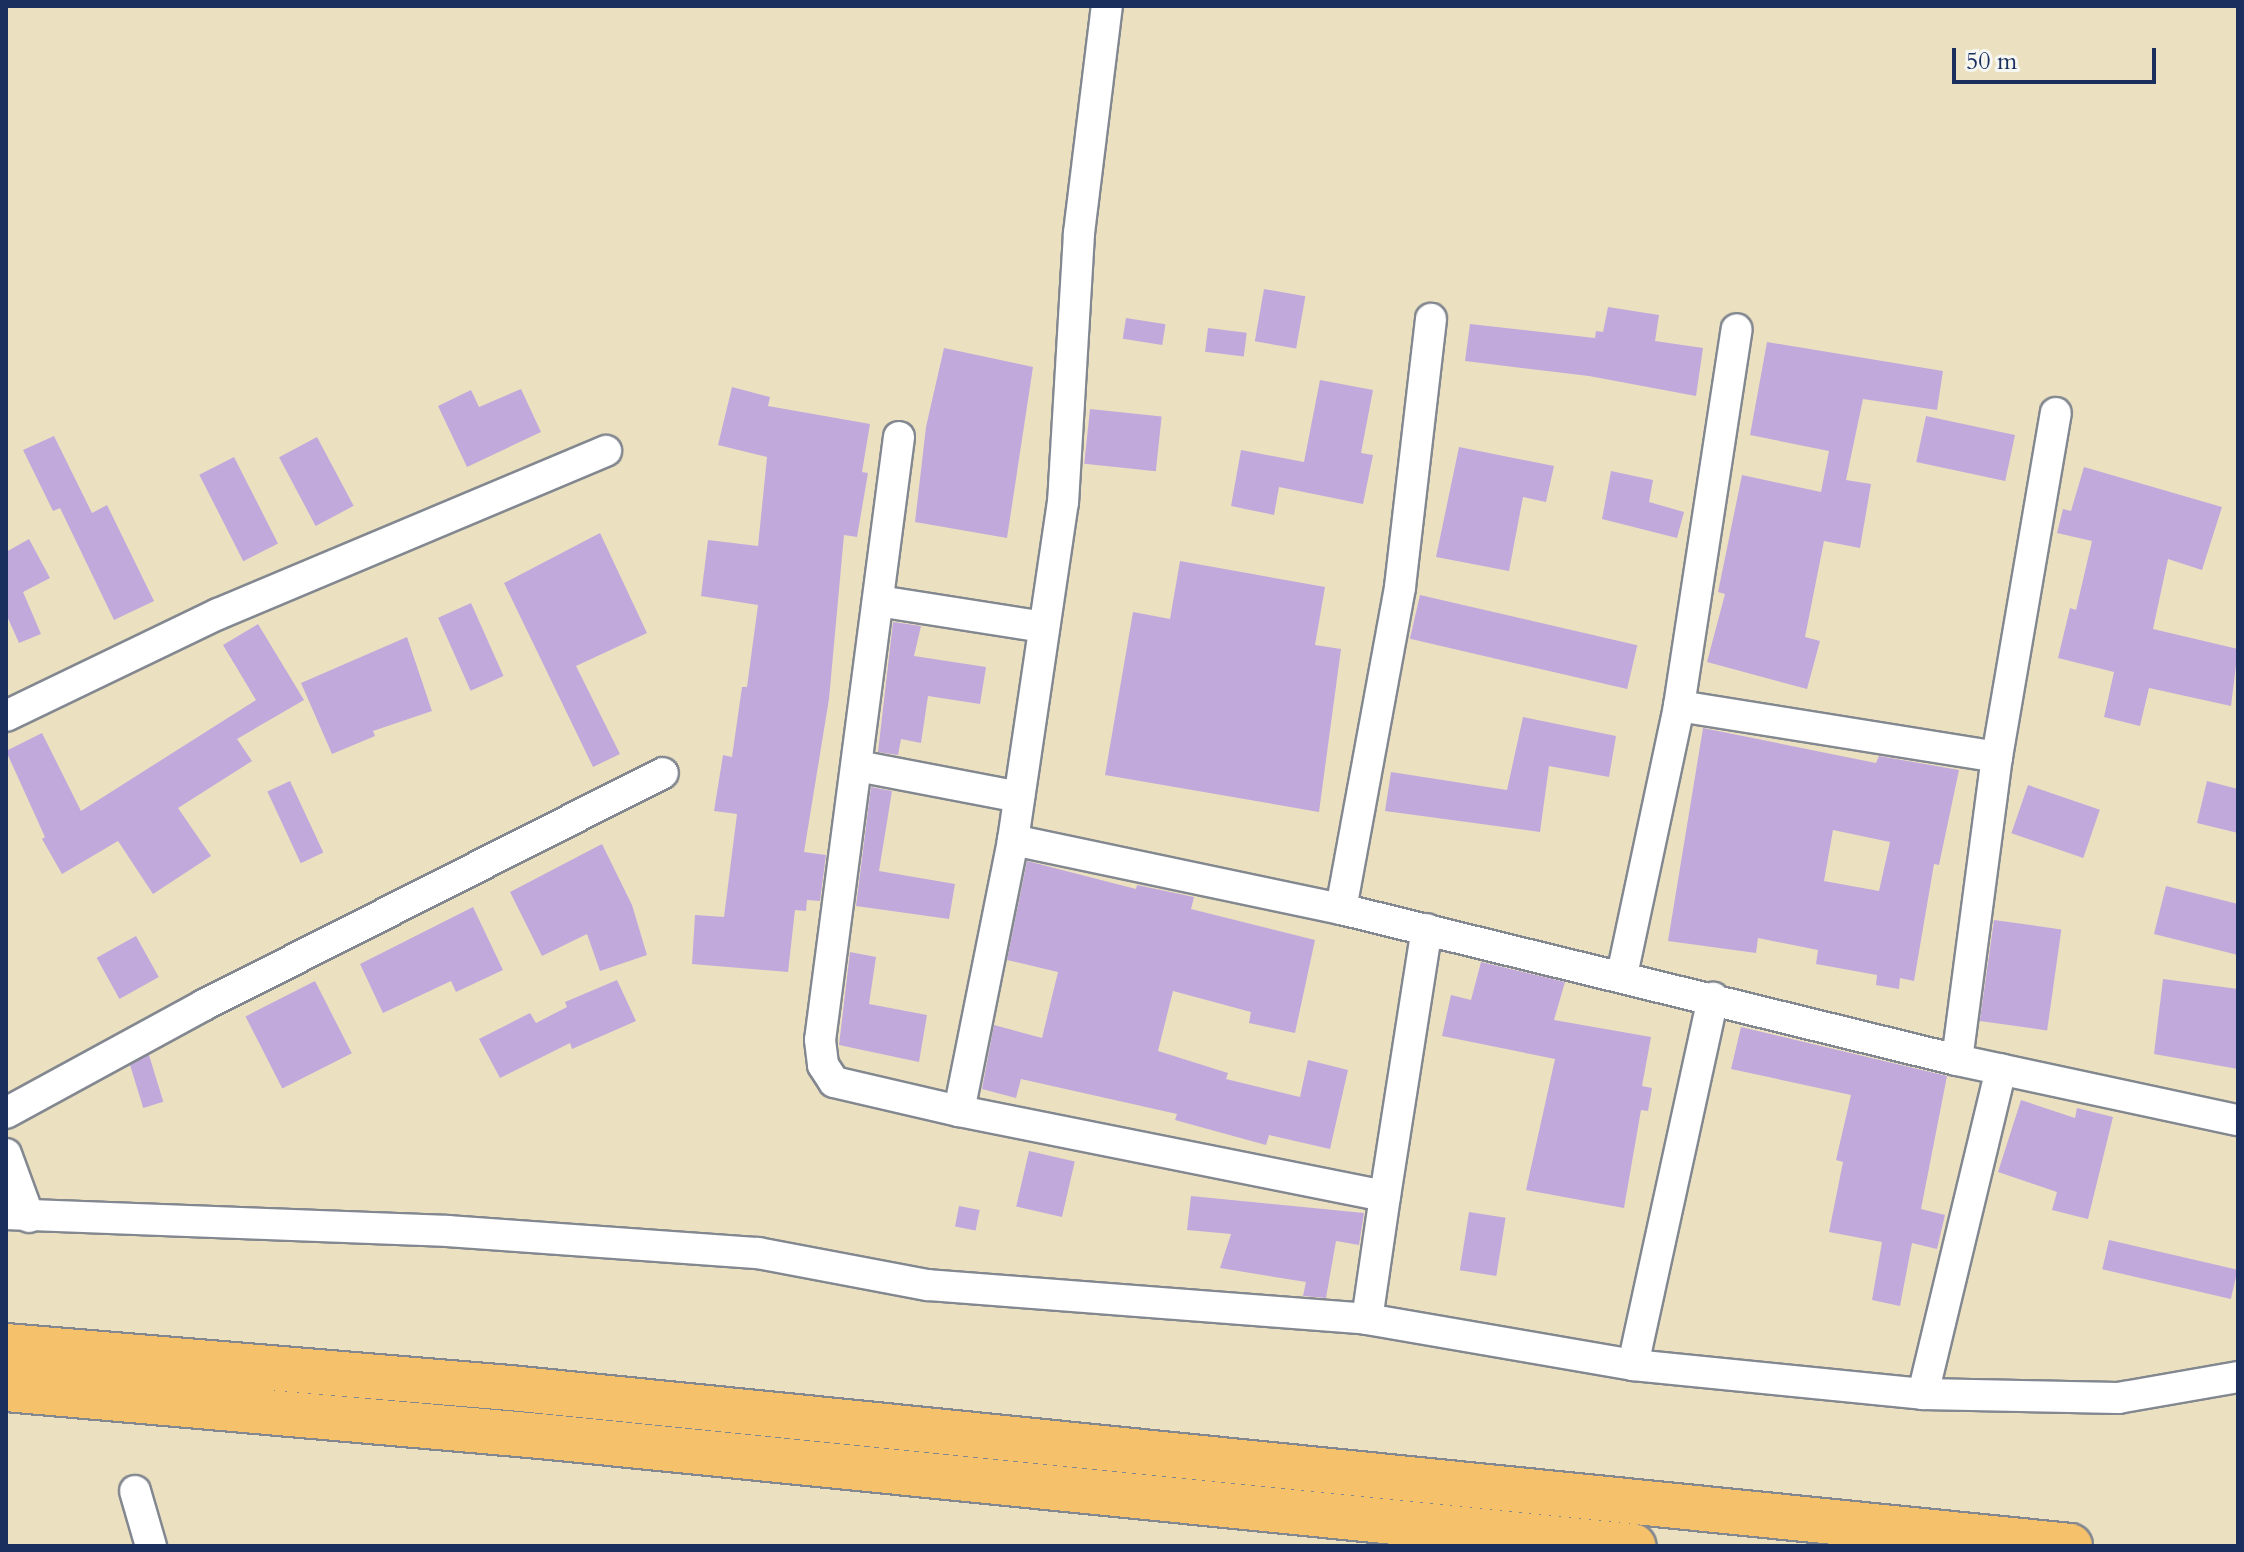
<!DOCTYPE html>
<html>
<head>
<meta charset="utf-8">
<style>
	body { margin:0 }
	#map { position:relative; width:2244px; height:1552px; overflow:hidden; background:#ebe1c1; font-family:Cardo,serif }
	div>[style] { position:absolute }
	.building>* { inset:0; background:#c2a9db; transform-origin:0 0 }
	.roads { filter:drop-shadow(2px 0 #838890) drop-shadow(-2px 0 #838890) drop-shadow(0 2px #838890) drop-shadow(0 -2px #838890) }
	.minor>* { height:30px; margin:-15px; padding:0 15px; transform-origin:15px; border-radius:15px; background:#fff }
	.highway>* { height:44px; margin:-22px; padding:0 22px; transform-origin:22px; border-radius:22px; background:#f6c16b }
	span { translate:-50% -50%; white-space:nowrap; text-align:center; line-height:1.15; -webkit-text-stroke:8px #f6f6f2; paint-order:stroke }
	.frame { position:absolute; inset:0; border:8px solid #1b2f5e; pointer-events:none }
	.scale { position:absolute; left:1952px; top:48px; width:204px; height:36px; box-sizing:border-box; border:4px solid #1b2f5e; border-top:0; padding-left:10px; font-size:24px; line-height:28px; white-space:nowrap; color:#1b2f5e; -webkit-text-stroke:6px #f6f6f2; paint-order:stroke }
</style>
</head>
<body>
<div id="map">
	<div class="building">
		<div style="left:1264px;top:289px;width:42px;height:53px;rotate:10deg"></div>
		<div style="clip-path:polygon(1608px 307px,1659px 315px,1655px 341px,1703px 348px,1696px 396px,1589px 376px,1465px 361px,1470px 324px,1595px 338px,1596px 331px,1603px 332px)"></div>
		<div style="left:1126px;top:318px;width:40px;height:21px;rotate:9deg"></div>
		<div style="left:1208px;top:328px;width:39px;height:24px;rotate:7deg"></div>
		<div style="clip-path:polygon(1767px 342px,1943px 371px,1937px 410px,1863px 399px,1846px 480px,1871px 484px,1860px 548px,1824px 541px,1805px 637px,1820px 641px,1807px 689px,1707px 662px,1725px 594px,1718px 592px,1742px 475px,1821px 492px,1829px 451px,1750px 435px)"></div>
		<div style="clip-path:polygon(944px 348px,1033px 367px,1007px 538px,915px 522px,926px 427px)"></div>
		<div style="clip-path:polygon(1320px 380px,1373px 390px,1361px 453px,1373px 455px,1363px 504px,1279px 487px,1274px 515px,1231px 506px,1241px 450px,1304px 462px)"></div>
		<div style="clip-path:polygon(732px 387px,770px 397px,768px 406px,870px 424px,862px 472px,868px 473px,857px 537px,844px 535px,829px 699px,804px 852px,826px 855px,820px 901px,807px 900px,806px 911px,795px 910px,788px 972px,692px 964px,695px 915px,724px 917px,737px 814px,714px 811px,723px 755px,732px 757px,742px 687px,747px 687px,758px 605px,701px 596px,708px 540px,758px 546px,767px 457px,718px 445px)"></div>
		<div style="clip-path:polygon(521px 389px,541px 432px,467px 467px,438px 406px,471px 390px,479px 407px)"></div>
		<div style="left:1090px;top:409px;width:72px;height:55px;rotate:6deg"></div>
		<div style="left:1926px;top:416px;width:91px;height:47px;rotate:12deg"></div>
		<div style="clip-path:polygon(54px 436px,92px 513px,107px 505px,154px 601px,114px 620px,60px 508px,53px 511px,23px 450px)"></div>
		<div style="left:317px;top:437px;width:78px;height:43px;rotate:62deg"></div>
		<div style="clip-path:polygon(1459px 447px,1554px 466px,1546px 502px,1523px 497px,1509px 571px,1436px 557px)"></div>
		<div style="left:234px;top:457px;width:97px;height:39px;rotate:63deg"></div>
		<div style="clip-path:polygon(2084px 467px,2222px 507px,2202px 570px,2168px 559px,2153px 629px,2238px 649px,2231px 706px,2149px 688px,2140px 726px,2104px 717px,2114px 672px,2058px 658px,2070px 608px,2076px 610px,2092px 541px,2057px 533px,2063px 509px,2071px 511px)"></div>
		<div style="clip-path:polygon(1611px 471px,1653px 480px,1649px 502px,1684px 512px,1677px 538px,1602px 519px)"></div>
		<div style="clip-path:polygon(600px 533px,647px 633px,576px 666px,620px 754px,593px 767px,504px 583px)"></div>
		<div style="clip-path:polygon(29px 539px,50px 578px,23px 592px,41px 634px,19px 643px,6px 614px,6px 552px)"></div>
		<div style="clip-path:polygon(1180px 561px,1325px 587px,1315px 645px,1341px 649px,1319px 812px,1105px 775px,1133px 612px,1170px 619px)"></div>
		<div style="left:1420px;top:595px;width:223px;height:45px;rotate:13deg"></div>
		<div style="left:471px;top:603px;width:80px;height:36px;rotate:66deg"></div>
		<div style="clip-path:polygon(893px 622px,921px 626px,914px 656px,986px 667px,980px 704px,928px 696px,921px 743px,901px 739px,898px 755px,878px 752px)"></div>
		<div style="clip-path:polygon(258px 624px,304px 700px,237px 739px,252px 761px,178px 808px,211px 856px,153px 894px,118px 841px,62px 874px,42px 839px,45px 837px,6px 751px,42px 733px,81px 811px,256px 700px,223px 645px)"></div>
		<div style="clip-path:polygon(407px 637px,432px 711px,373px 731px,375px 736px,332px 754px,301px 683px)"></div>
		<div style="clip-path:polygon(1523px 717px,1616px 736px,1609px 777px,1549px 766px,1540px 832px,1385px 811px,1391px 772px,1507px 790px)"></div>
		<div style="clip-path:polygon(evenodd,1703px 728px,1876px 763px,1879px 756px,1959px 770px,1939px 865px,1934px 864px,1914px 981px,1900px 978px,1899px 989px,1876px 985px,1877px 975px,1816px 964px,1818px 950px,1758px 938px,1756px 953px,1668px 941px,1703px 728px,1833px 830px,1890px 842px,1879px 891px,1824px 881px,1833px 830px)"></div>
		<div style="left:290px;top:781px;width:79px;height:25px;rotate:65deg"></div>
		<div style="clip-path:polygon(2207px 781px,2238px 789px,2238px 833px,2197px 823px)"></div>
		<div style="left:2028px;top:785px;width:76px;height:51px;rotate:19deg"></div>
		<div style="clip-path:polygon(871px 787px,892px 791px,879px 871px,955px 884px,949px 919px,856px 906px)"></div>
		<div style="clip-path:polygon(602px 844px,632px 905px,647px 955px,600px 971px,587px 934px,542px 956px,510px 892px)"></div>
		<div style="clip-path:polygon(1027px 861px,1136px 889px,1137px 885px,1194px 897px,1191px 909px,1315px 940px,1295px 1033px,1249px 1023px,1251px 1012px,1173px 991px,1158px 1051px,1228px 1073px,1226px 1079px,1300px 1097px,1308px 1060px,1348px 1070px,1330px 1149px,1269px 1135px,1266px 1145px,1175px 1120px,1177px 1114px,1021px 1079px,1016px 1098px,982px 1089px,994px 1025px,1042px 1038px,1058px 972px,1007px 960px)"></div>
		<div style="clip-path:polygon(2166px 886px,2238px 904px,2238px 955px,2154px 934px)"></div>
		<div style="clip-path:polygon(473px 907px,503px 970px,456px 992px,451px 981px,383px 1013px,360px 964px)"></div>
		<div style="left:1994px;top:920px;width:68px;height:102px;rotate:8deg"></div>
		<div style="left:136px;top:936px;width:47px;height:45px;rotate:61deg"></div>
		<div style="clip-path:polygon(850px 952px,876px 957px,869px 1004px,927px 1015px,919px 1062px,839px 1045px)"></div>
		<div style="clip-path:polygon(1481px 962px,1565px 982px,1554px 1020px,1651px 1037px,1642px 1086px,1652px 1088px,1648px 1111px,1641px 1110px,1624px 1208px,1526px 1190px,1555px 1059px,1442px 1036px,1451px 995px,1471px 1000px)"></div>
		<div style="clip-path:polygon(2163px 979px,2238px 989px,2238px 1069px,2154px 1054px)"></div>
		<div style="clip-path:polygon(617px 980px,636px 1021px,572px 1049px,570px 1043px,500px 1078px,479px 1039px,530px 1013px,536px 1023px,567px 1007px,565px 1002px)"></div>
		<div style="left:315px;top:981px;width:81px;height:78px;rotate:63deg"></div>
		<div style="clip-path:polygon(1741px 1027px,1947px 1076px,1921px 1209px,1945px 1215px,1937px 1249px,1912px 1243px,1900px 1306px,1872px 1300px,1882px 1242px,1829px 1232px,1843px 1162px,1836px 1160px,1851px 1095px,1731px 1069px)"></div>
		<div style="left:149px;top:1055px;width:49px;height:21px;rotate:73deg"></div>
		<div style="clip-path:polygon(2021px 1100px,2075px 1118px,2077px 1108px,2113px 1117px,2088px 1219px,2052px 1210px,2057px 1192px,1998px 1172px)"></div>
		<div style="left:1029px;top:1151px;width:47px;height:57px;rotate:13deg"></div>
		<div style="clip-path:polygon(1191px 1196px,1364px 1213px,1359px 1245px,1336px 1241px,1326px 1298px,1303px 1296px,1306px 1282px,1220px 1268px,1231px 1234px,1187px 1230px)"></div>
		<div style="left:959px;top:1206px;width:21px;height:21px;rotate:11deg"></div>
		<div style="left:1469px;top:1212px;width:37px;height:59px;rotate:9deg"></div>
		<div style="left:2109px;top:1240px;width:132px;height:30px;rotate:13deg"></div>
	</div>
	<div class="roads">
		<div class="minor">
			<div style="left:899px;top:437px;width:608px;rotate:97.46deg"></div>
			<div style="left:820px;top:1040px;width:25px;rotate:83deg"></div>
			<div style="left:823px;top:1065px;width:20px;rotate:57deg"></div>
			<div style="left:834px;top:1082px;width:128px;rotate:13.1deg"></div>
			<div style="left:959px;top:1111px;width:434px;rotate:11.3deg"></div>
			<div style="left:1385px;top:1196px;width:124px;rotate:98.3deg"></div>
			<div style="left:878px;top:601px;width:168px;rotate:8.9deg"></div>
			<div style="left:1679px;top:706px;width:322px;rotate:9.1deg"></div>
			<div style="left:6px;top:716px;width:235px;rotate:-25.7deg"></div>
			<div style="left:218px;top:614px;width:421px;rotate:-22.8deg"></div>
			<div style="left:858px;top:766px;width:164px;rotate:10.9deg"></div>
			<div style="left:1013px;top:840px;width:335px;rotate:11.9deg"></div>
			<div style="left:1341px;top:909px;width:634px;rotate:13.77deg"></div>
			<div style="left:1957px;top:1060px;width:287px;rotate:12.1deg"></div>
			<div style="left:1341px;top:909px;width:327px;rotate:-79.6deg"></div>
			<div style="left:1400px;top:587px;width:270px;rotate:-83.4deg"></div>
			<div style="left:1622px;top:975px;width:275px;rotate:-78deg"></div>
			<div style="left:1679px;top:706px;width:381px;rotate:-81.3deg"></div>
			<div style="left:1957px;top:1060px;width:306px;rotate:-82.5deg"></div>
			<div style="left:1997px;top:757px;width:349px;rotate:-80.3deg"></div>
			<div style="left:959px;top:1111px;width:276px;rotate:-78.7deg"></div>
			<div style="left:1013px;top:840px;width:341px;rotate:-81.6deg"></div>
			<div style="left:1063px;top:503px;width:270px;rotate:-86.6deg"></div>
			<div style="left:1079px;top:233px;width:229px;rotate:-83deg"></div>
			<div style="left:6px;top:1113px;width:226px;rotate:-28.6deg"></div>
			<div style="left:204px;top:1005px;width:514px;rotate:-26.81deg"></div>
			<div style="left:6px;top:1154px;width:67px;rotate:69.9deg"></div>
			<div style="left:1385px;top:1196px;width:270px;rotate:-81.1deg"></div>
			<div style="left:6px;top:1214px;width:442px;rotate:2.2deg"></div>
			<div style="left:448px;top:1231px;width:311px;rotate:4.1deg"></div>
			<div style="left:758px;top:1253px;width:173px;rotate:10.7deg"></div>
			<div style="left:928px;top:1285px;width:440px;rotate:4.4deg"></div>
			<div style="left:1367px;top:1319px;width:270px;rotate:9.8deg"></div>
			<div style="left:1633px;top:1365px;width:291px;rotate:5.7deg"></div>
			<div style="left:1923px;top:1394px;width:195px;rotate:1.2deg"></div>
			<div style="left:2118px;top:1398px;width:122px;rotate:-9.9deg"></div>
			<div style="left:1633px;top:1365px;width:376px;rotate:-77.7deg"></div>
			<div style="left:1923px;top:1394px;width:334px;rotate:-76.5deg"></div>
			<div style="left:135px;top:1491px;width:57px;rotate:73.8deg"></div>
		</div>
		<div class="highway">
			<div style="left:6px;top:1346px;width:506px;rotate:4.76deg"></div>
			<div style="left:510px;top:1388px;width:1568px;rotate:5.78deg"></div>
			<div style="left:6px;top:1389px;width:536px;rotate:5.03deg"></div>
			<div style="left:540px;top:1436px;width:1099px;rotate:5.75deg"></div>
		</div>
	</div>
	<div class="frame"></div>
	<div class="scale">50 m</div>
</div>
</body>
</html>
